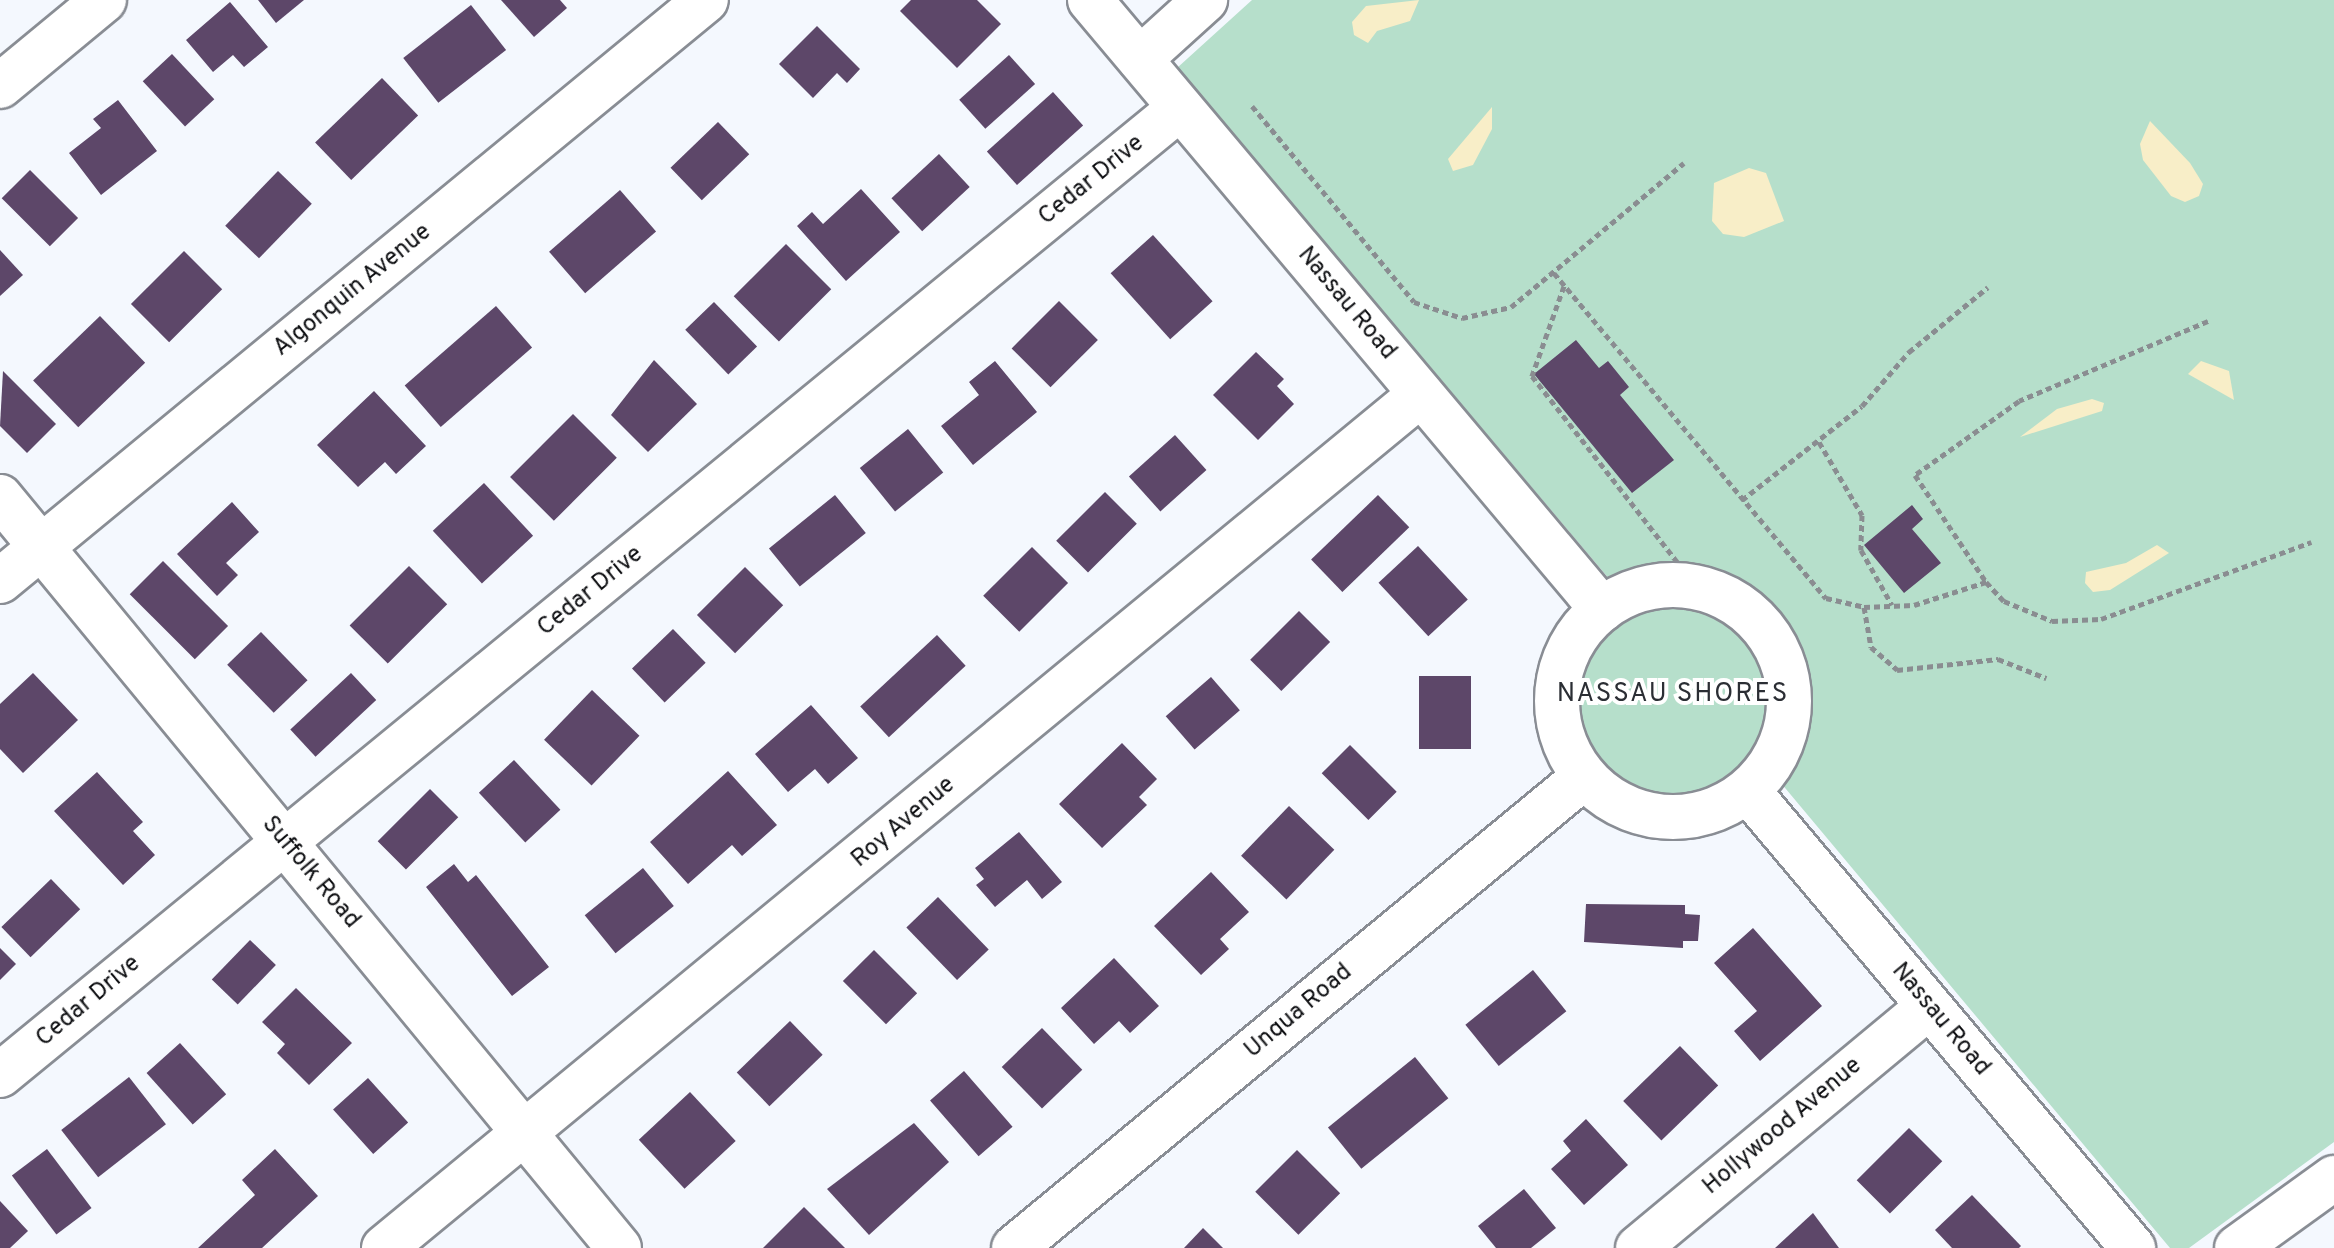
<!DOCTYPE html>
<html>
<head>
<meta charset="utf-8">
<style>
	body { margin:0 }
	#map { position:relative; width:2334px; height:1248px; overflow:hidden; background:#f4f8fe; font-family:Overpass,sans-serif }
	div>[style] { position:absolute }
	.green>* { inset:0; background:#b6dfcb }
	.sand>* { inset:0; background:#f8eec8 }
	.building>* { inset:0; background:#5d4769; transform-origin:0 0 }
	.path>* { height:5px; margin-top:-2.5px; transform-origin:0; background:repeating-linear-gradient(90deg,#8a8d91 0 6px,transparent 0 10px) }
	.roads { filter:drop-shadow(2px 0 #898d94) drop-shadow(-2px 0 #898d94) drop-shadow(0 2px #898d94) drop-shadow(0 -2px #898d94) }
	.minor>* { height:44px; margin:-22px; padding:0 22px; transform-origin:22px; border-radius:22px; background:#fff }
	.minor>.ring { margin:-22px; padding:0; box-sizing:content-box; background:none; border:44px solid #fff; border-radius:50% }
	span { translate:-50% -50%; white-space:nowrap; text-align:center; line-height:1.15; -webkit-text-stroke:8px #fff; paint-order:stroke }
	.street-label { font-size:24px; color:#0f1013 }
	.neighbourhood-label { font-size:26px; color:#2b2e34; letter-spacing:2px }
</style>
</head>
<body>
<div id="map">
	<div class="green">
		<div style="clip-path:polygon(1252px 0,2334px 0,2334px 1142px,2189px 1248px,2170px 1248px,1765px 764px,1729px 798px,1687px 812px,1623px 800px,1589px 773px,1563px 714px,1566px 672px,1585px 633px,1627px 600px,1177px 68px)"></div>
	</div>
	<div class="sand">
		<div style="clip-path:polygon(1419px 0,1410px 21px,1377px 31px,1368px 43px,1354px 35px,1352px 22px,1366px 6px)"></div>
		<div style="clip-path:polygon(1492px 107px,1492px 129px,1473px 165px,1453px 171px,1448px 159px)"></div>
		<div style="clip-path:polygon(2150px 121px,2190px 163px,2203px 184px,2199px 196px,2185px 202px,2171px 196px,2143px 160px,2140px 144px)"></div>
		<div style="clip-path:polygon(1749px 168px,1766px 173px,1784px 221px,1744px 237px,1723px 234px,1712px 221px,1714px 183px)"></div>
		<div style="clip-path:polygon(2201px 361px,2229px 371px,2234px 400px,2188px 374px)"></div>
		<div style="clip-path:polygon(2092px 399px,2104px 403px,2102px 411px,2020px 437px,2057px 409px)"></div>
		<div style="clip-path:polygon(2157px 545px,2169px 553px,2110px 590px,2093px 592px,2085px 583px,2086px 572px,2126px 563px)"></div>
	</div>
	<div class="building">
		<div style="clip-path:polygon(258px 0,304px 0,276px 23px)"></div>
		<div style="clip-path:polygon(501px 0,560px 0,567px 8px,534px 37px)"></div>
		<div style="clip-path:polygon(911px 0,977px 0,1001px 24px,957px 68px,900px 11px)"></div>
		<div style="clip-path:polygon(230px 2px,268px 47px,244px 67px,233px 55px,213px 72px,186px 40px)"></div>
		<div style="left:471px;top:5px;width:57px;height:86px;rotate:52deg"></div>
		<div style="clip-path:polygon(817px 26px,860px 69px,847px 83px,837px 73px,813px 98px,779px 64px)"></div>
		<div style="left:172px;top:54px;width:62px;height:40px;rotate:47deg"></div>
		<div style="left:1009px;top:55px;width:39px;height:67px;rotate:48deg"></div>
		<div style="left:382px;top:78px;width:52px;height:93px;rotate:46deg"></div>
		<div style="left:1053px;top:92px;width:45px;height:89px;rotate:48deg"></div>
		<div style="clip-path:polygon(118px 100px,157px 151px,101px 195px,69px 153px,101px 128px,93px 119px)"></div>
		<div style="left:718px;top:122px;width:45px;height:66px;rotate:46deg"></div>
		<div style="left:939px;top:154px;width:45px;height:65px;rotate:47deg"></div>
		<div style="left:30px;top:170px;width:68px;height:40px;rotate:45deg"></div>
		<div style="left:278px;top:171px;width:47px;height:76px;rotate:44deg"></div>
		<div style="clip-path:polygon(861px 189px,900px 232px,846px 281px,797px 226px,812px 212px,823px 224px)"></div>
		<div style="left:620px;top:190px;width:55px;height:94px;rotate:49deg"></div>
		<div style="left:1153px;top:235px;width:89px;height:57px;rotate:48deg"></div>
		<div style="left:786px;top:244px;width:64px;height:74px;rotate:45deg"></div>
		<div style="clip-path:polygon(0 250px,23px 275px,0 296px)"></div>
		<div style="left:184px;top:251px;width:54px;height:75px;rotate:45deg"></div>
		<div style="left:1059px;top:301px;width:55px;height:67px;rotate:45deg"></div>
		<div style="left:714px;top:302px;width:62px;height:40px;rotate:46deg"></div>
		<div style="left:496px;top:306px;width:55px;height:121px;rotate:49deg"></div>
		<div style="left:100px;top:316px;width:65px;height:93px;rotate:46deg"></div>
		<div style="clip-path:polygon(1576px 340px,1599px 368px,1608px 361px,1629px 387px,1620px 395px,1674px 460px,1632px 493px,1534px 374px)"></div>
		<div style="clip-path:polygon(1256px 352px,1284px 379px,1277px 386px,1294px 404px,1258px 440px,1213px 395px)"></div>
		<div style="clip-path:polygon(654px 360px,697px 404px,648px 452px,611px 415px)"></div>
		<div style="clip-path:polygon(995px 361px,1037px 412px,973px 465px,941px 426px,979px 395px,969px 382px)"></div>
		<div style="clip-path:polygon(3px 371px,56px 424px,27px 453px,0 426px)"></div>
		<div style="clip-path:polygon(374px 391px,426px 446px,396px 474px,385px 462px,358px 487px,317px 445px)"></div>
		<div style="left:573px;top:414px;width:62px;height:89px;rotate:45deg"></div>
		<div style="left:908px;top:429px;width:56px;height:62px;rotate:51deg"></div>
		<div style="left:1175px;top:435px;width:47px;height:62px;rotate:48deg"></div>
		<div style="left:484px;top:483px;width:72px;height:70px;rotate:47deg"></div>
		<div style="left:1105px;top:492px;width:45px;height:69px;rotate:45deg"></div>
		<div style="left:835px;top:495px;width:49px;height:85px;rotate:51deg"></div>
		<div style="left:1378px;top:495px;width:45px;height:93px;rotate:46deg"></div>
		<div style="clip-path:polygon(232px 502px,259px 532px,226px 563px,238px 575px,217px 596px,177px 554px)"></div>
		<div style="clip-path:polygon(1912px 505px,1923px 519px,1912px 529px,1941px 563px,1904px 593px,1864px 545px)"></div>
		<div style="left:1418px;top:546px;width:73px;height:54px;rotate:47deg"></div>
		<div style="left:1032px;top:547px;width:51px;height:69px;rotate:45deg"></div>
		<div style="left:163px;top:561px;width:92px;height:47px;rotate:45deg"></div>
		<div style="left:409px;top:566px;width:54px;height:84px;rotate:45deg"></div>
		<div style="left:745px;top:567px;width:54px;height:68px;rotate:45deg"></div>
		<div style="left:1299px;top:611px;width:44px;height:69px;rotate:45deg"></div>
		<div style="left:673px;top:629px;width:47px;height:57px;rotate:46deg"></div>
		<div style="left:261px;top:632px;width:67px;height:47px;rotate:46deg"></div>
		<div style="left:937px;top:635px;width:42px;height:105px;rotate:47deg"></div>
		<div style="clip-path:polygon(33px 673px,78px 720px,23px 773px,0 749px,0 704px)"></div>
		<div style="left:351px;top:673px;width:37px;height:83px;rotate:47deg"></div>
		<div style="left:1419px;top:676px;width:52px;height:73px"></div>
		<div style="left:1211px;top:677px;width:44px;height:60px;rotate:49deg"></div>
		<div style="left:592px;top:690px;width:66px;height:69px;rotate:44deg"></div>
		<div style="clip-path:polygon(811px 705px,858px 758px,828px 784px,815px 769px,788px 792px,755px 754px)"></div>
		<div style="clip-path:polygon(1122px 743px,1157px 779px,1139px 797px,1147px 805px,1102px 848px,1059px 804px)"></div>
		<div style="left:1350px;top:745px;width:66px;height:40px;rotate:45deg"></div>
		<div style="left:514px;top:760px;width:68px;height:48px;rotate:47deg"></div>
		<div style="clip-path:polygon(728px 771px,777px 825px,742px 856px,732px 845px,688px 884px,650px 842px)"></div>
		<div style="clip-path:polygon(97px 772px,143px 822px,133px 831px,155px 855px,123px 885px,54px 811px)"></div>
		<div style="left:430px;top:789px;width:40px;height:74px;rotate:45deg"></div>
		<div style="left:1289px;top:806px;width:63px;height:69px;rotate:44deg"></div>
		<div style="clip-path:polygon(1019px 832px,1062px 882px,1042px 899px,1027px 880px,995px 907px,976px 885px,984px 879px,975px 868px)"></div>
		<div style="clip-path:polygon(454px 864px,468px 882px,476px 875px,549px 967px,512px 996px,426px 887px)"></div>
		<div style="left:643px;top:868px;width:49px;height:75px;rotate:51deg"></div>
		<div style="clip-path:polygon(1211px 872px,1249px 912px,1220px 939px,1229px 949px,1201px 975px,1154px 926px)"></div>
		<div style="left:51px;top:879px;width:42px;height:69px;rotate:46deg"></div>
		<div style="left:938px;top:897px;width:73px;height:44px;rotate:46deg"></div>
		<div style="clip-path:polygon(1586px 904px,1685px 905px,1685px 914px,1700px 915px,1698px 941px,1683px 941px,1683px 948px,1584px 942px)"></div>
		<div style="clip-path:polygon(1753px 928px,1822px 1006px,1760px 1061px,1734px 1031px,1757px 1011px,1714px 963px)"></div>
		<div style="left:250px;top:940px;width:36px;height:55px;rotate:44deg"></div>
		<div style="clip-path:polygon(0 948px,16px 964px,0 980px)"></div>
		<div style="left:874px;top:950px;width:61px;height:44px;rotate:45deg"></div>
		<div style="clip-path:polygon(1114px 958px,1159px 1006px,1130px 1033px,1119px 1021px,1094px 1044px,1061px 1008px)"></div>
		<div style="left:1533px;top:970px;width:53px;height:87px;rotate:51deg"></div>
		<div style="clip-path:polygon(296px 988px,352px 1043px,309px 1085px,277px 1053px,285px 1044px,262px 1022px)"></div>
		<div style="left:790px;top:1021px;width:47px;height:74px;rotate:46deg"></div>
		<div style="left:1042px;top:1028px;width:58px;height:56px;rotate:46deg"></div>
		<div style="left:180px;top:1043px;width:69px;height:45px;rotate:48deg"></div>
		<div style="left:1680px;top:1046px;width:55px;height:79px;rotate:46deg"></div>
		<div style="left:1415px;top:1057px;width:53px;height:112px;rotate:51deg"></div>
		<div style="left:964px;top:1071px;width:74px;height:45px;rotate:49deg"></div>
		<div style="left:129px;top:1077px;width:60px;height:86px;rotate:52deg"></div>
		<div style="left:368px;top:1078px;width:60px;height:47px;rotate:48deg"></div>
		<div style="left:690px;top:1092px;width:67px;height:70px;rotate:47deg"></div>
		<div style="clip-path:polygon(1586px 1119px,1628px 1165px,1584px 1205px,1551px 1169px,1571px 1151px,1563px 1141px)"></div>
		<div style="clip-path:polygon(914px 1123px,949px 1162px,869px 1235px,827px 1189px)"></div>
		<div style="left:1909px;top:1128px;width:47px;height:74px;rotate:45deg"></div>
		<div style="left:47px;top:1149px;width:74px;height:44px;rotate:53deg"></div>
		<div style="clip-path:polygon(275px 1149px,318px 1196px,262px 1248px,198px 1248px,255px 1195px,242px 1180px)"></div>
		<div style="left:1297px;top:1150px;width:61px;height:59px;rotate:45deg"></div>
		<div style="clip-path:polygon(1524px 1189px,1556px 1228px,1531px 1248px,1496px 1248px,1478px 1226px)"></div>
		<div style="clip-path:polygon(1972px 1195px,2021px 1246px,2019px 1248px,1952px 1248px,1935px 1230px)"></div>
		<div style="clip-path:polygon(0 1201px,28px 1231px,10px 1248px,0 1248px)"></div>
		<div style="clip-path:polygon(804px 1207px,845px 1248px,763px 1248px)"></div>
		<div style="clip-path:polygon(1813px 1213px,1839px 1248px,1775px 1248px)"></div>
		<div style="clip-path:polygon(1203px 1228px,1223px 1248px,1184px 1248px)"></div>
	</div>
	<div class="path">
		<div style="left:1252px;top:106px;width:254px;rotate:50.4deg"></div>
		<div style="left:1414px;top:302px;width:51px;rotate:18.4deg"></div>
		<div style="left:1462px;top:318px;width:50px;rotate:-12.7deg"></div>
		<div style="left:1511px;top:307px;width:225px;rotate:-39.8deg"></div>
		<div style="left:1554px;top:273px;width:424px;rotate:50.1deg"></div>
		<div style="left:1826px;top:598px;width:39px;rotate:13deg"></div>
		<div style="left:1864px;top:607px;width:50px;rotate:-2.3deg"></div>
		<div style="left:1914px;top:605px;width:76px;rotate:-17.7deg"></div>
		<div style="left:1564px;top:286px;width:96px;rotate:109.6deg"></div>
		<div style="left:1532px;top:376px;width:268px;rotate:52deg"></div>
		<div style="left:2208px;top:321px;width:205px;rotate:157.1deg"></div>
		<div style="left:2019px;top:401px;width:128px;rotate:144.6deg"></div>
		<div style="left:1915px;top:475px;width:128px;rotate:56.4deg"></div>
		<div style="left:1986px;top:582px;width:26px;rotate:47deg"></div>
		<div style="left:2004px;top:601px;width:52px;rotate:22.6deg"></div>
		<div style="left:2052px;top:621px;width:49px;rotate:-2.3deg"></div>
		<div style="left:2101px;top:619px;width:224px;rotate:-20.1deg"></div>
		<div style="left:1819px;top:442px;width:85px;rotate:59.5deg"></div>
		<div style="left:1862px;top:515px;width:35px;rotate:92deg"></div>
		<div style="left:1861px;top:550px;width:63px;rotate:60.6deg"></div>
		<div style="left:1742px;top:500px;width:152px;rotate:-38.1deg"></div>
		<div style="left:1862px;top:406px;width:72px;rotate:-49deg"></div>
		<div style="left:1909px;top:352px;width:102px;rotate:-39.4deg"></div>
		<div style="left:1864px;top:607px;width:41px;rotate:80.1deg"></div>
		<div style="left:1871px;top:647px;width:35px;rotate:41deg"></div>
		<div style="left:1897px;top:670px;width:102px;rotate:-6.2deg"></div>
		<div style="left:1998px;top:659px;width:52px;rotate:21.6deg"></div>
	</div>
	<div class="roads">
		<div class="minor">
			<div style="left:1090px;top:0;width:796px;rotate:49.95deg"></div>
			<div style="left:1140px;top:59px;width:88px;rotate:-42.2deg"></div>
			<div style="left:0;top:86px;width:135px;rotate:-39.6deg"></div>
			<div style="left:0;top:497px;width:973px;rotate:50.5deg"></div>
			<div style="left:0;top:581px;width:914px;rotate:-39.45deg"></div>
			<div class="ring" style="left:1557px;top:585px;width:188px;height:188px"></div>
			<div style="left:1748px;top:791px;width:598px;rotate:49.89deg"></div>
			<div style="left:0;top:1075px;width:1526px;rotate:-39.33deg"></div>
			<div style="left:384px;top:1248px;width:1343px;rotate:-39.47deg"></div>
			<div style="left:1014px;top:1248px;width:739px;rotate:-39.57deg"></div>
			<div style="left:1638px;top:1248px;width:378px;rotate:-39.7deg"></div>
			<div style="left:2237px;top:1248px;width:120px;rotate:-35.8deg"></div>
		</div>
	</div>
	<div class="street-label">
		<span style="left:1092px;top:181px;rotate:-39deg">Cedar Drive</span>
		<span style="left:353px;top:291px;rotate:-39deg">Algonquin Avenue</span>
		<span style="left:1346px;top:304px;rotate:50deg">Nassau Road</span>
		<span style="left:591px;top:592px;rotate:-39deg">Cedar Drive</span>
		<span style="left:904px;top:823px;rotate:-40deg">Roy Avenue</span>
		<span style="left:310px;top:873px;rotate:50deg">Suffolk Road</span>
		<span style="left:89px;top:1002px;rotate:-40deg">Cedar Drive</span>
		<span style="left:1299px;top:1012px;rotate:-40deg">Unqua Road</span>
		<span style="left:1940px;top:1020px;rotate:50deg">Nassau Road</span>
		<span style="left:1783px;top:1127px;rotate:-40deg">Hollywood Avenue</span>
	</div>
	<div class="neighbourhood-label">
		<span style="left:1673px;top:695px">NASSAU SHORES</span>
	</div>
</div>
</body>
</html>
